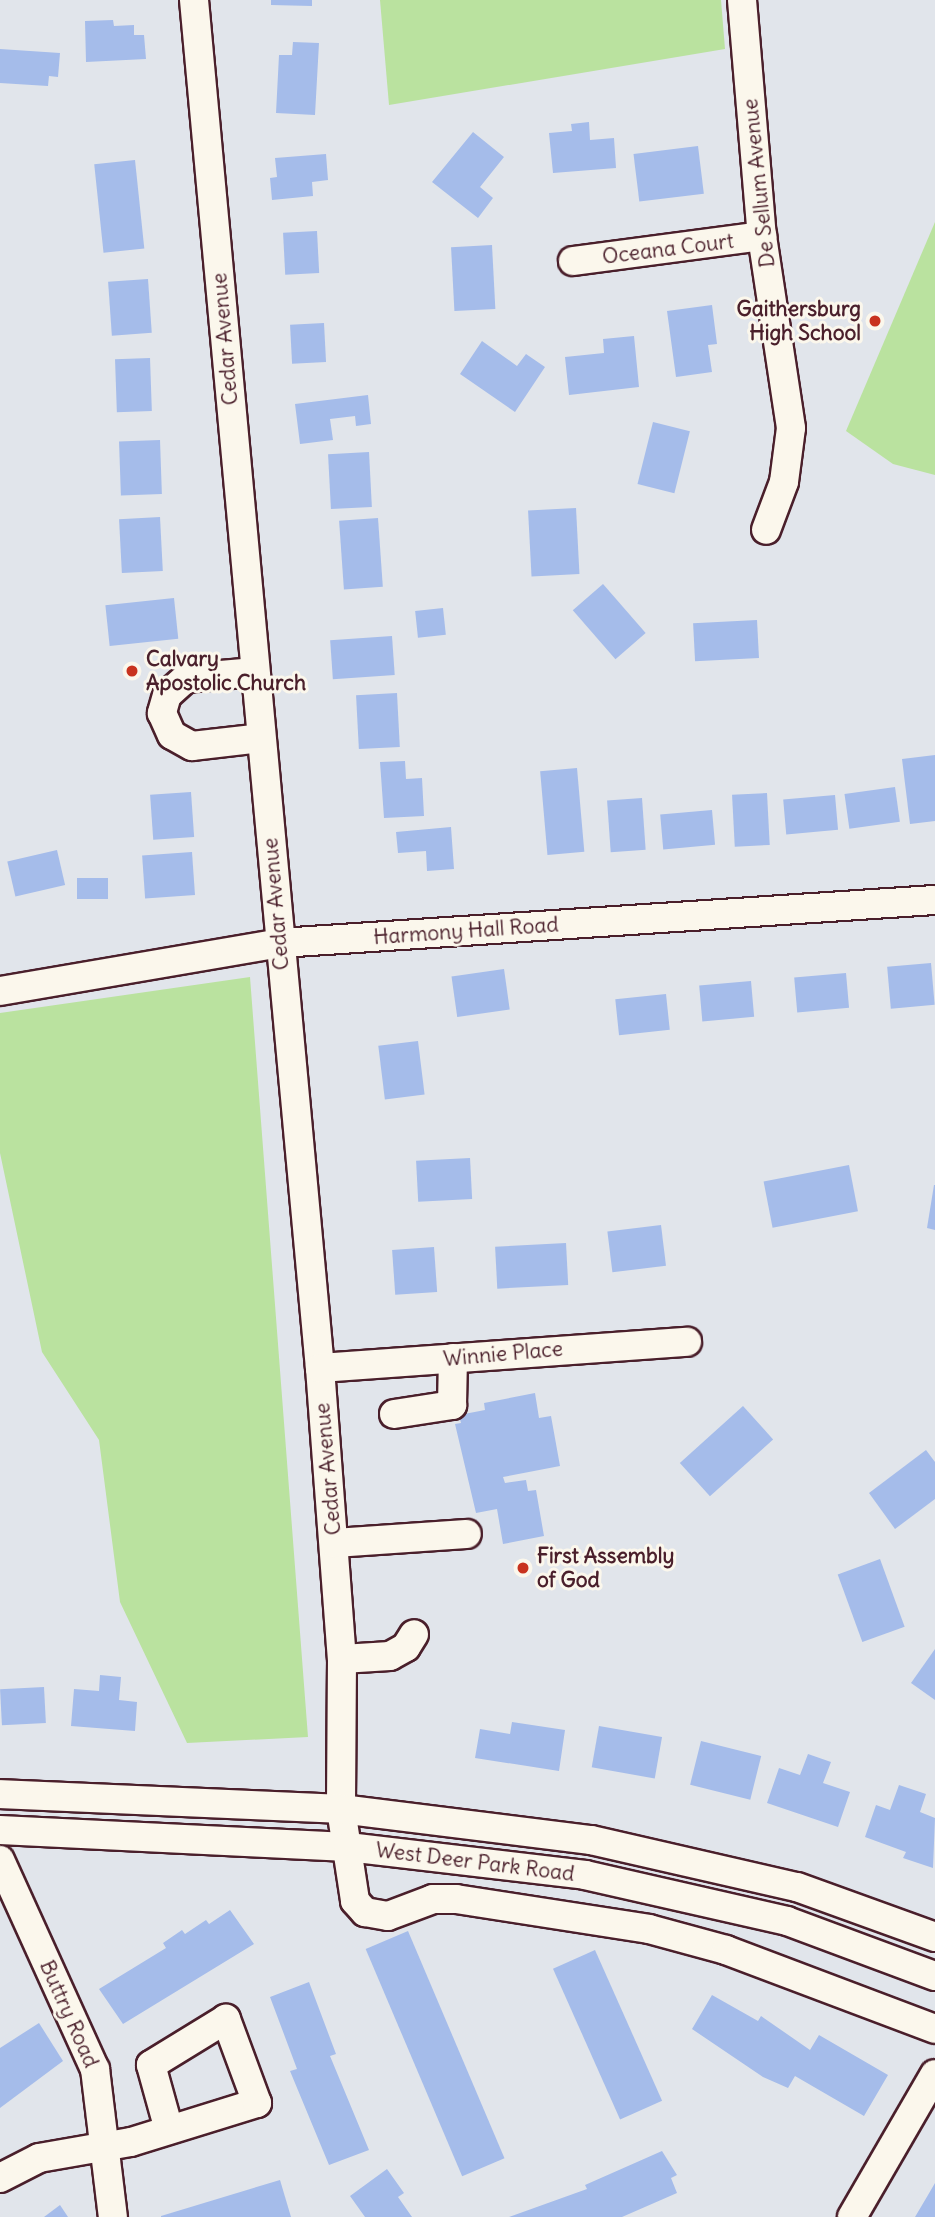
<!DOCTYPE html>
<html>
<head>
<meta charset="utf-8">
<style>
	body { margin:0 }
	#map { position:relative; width:935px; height:2217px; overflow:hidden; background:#e1e5eb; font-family:Delius,sans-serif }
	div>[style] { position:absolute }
	.green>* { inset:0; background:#bae29f }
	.building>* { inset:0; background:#a5bcea; transform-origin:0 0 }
	.roads { filter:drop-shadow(2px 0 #4a1f2b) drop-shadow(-2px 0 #4a1f2b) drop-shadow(0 2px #4a1f2b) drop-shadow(0 -2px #4a1f2b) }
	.minor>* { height:28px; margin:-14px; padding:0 14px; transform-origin:14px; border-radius:14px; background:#fbf7ec }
	.dots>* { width:19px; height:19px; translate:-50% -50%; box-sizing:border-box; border:4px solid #fbf7ec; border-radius:50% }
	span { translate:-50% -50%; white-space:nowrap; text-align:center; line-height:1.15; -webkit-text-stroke:6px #fbf7ec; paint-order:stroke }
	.street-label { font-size:21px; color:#4a1f2b }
	.poi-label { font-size:21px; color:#4a1f2b; font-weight:700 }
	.right { translate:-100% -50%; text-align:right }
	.left { translate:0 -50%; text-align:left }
</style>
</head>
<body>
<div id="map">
	<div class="green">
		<div style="clip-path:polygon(380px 0,721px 0,725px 49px,389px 105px)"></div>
		<div style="clip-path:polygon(935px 222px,935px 475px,893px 464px,846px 431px)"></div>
		<div style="clip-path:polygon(250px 977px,308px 1737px,187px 1743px,120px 1602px,99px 1440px,42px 1352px,0 1153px,0 1013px)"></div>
	</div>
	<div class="building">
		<div style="clip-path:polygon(271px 0,312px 0,312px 6px,271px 5px)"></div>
		<div style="clip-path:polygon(113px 20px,114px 26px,134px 25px,134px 35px,144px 35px,146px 59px,86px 62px,85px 21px)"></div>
		<div style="clip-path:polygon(293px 42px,319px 43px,315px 115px,276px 113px,279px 55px,292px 55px)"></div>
		<div style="clip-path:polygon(0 49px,60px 53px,58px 77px,49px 76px,48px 86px,0 83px)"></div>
		<div style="clip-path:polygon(589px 122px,590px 140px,614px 138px,616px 168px,553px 173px,549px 133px,572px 131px,571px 124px)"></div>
		<div style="clip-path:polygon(473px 132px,504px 157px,480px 187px,493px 198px,478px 218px,432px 182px)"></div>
		<div style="left:698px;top:146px;width:48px;height:65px;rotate:83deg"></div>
		<div style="clip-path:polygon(326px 154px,328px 180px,312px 182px,313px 196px,272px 200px,270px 178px,277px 177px,275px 158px)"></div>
		<div style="left:135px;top:160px;width:89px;height:41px;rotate:84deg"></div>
		<div style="left:317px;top:231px;width:42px;height:34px;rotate:87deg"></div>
		<div style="left:492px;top:245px;width:64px;height:41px;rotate:87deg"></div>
		<div style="left:148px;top:279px;width:54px;height:40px;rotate:86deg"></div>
		<div style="clip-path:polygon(712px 305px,717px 344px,708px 345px,712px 372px,676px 377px,667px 311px)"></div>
		<div style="left:324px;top:323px;width:39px;height:34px;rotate:87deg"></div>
		<div style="clip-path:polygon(634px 336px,639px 387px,569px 395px,565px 357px,604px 353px,603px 339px)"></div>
		<div style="clip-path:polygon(482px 341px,517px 366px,526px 354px,545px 367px,515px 412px,460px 374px)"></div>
		<div style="left:150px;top:358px;width:53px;height:35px;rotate:88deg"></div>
		<div style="clip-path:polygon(368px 395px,371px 424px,356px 426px,355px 416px,330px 419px,333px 440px,300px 444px,295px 404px)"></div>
		<div style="left:653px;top:422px;width:38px;height:64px;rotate:14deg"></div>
		<div style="left:160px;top:440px;width:54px;height:41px;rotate:88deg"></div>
		<div style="left:369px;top:452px;width:55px;height:41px;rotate:87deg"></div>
		<div style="left:576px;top:508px;width:66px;height:48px;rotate:87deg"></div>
		<div style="left:160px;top:517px;width:54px;height:41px;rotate:87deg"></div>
		<div style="left:378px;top:518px;width:69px;height:39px;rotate:86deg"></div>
		<div style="left:603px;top:584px;width:65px;height:40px;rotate:49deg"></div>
		<div style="left:174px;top:598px;width:41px;height:69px;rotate:84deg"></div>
		<div style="left:443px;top:608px;width:27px;height:28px;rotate:84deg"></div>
		<div style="left:757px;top:620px;width:38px;height:64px;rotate:87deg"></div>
		<div style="left:392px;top:636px;width:39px;height:62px;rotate:86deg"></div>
		<div style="left:397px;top:693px;width:54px;height:41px;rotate:87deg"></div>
		<div style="clip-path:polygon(935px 755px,935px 821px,910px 824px,902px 759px)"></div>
		<div style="clip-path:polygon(405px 761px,406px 779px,422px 778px,424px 816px,384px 818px,380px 762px)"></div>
		<div style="left:577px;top:768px;width:84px;height:37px;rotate:85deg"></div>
		<div style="left:895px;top:787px;width:35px;height:51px;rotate:82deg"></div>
		<div style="left:191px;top:792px;width:45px;height:41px;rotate:86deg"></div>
		<div style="left:767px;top:793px;width:52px;height:35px;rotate:87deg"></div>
		<div style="left:835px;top:795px;width:35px;height:52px;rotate:85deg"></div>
		<div style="left:642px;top:798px;width:52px;height:35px;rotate:86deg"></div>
		<div style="left:712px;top:810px;width:35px;height:52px;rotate:85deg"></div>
		<div style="clip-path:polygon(451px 827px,454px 869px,427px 871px,426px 851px,398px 853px,396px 832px)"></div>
		<div style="left:57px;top:850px;width:36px;height:51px;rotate:77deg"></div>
		<div style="left:192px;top:852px;width:43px;height:50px;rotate:86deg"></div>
		<div style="left:108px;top:878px;width:21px;height:31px;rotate:90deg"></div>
		<div style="left:931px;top:963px;width:42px;height:44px;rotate:85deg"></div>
		<div style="left:504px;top:969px;width:41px;height:53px;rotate:82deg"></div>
		<div style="left:846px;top:973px;width:35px;height:52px;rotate:85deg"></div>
		<div style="left:751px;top:981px;width:36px;height:52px;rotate:85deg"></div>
		<div style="left:666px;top:994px;width:36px;height:51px;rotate:84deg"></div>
		<div style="left:418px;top:1041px;width:54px;height:40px;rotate:83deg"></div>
		<div style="left:470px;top:1158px;width:41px;height:54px;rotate:87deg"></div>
		<div style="left:849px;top:1165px;width:47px;height:87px;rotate:79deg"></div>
		<div style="clip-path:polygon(934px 1185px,935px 1185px,935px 1230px,927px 1228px)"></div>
		<div style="left:661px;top:1225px;width:41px;height:54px;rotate:83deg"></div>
		<div style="left:566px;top:1243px;width:42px;height:71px;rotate:87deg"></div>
		<div style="left:434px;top:1247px;width:45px;height:42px;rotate:86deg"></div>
		<div style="clip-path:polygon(535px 1393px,539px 1418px,551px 1416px,560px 1466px,503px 1477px,505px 1483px,526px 1480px,528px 1491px,536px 1490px,544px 1536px,503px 1544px,497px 1509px,476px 1513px,455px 1424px,461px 1423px,459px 1415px,485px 1410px,484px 1403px)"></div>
		<div style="left:743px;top:1406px;width:45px;height:85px;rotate:48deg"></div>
		<div style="clip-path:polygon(926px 1450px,935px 1462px,935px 1499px,895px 1529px,869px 1493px)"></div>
		<div style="left:880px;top:1559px;width:72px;height:45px;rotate:70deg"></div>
		<div style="clip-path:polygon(935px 1649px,935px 1700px,911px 1683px)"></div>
		<div style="clip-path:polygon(100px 1675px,121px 1677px,119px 1700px,137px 1702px,135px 1731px,71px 1726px,74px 1689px,99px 1691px)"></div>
		<div style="left:44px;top:1687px;width:36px;height:44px;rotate:87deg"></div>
		<div style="clip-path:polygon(512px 1722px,565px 1730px,559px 1771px,475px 1758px,480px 1729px,510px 1734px)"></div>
		<div style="left:599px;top:1726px;width:64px;height:42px;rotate:10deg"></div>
		<div style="left:701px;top:1741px;width:62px;height:45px;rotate:14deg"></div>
		<div style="clip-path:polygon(808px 1754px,831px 1762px,823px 1783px,850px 1792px,838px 1827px,767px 1803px,779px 1768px,800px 1775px)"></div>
		<div style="clip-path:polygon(899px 1785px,926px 1794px,920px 1812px,935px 1818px,933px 1868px,903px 1858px,906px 1852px,865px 1837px,876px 1805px,890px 1810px)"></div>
		<div style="clip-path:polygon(230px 1910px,254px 1944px,123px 2024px,99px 1989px,166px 1948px,163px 1943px,182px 1930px,185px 1934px,206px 1920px,209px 1924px)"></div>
		<div style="left:408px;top:1931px;width:247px;height:46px;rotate:67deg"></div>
		<div style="left:595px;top:1950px;width:165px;height:46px;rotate:66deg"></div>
		<div style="clip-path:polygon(309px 1982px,336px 2054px,330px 2056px,369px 2150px,329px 2165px,290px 2071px,297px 2069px,270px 1997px)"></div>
		<div style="clip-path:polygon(712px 1995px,758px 2021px,761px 2016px,810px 2050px,819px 2035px,888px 2075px,864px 2116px,795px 2076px,788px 2088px,763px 2077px,692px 2029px)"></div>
		<div style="clip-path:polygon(39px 2023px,63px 2061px,0 2108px,0 2048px)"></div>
		<div style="clip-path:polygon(662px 2151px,677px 2175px,671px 2178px,677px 2193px,622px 2217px,509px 2217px,587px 2189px,585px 2185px)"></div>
		<div style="clip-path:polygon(387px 2169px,404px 2193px,398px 2197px,412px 2217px,365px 2217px,350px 2196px)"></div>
		<div style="clip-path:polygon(280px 2180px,291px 2217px,161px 2217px,161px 2216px)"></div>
		<div style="clip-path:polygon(935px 2183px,935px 2217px,915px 2217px,928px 2195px)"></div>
		<div style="clip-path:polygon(60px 2205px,68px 2217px,44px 2217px)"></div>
	</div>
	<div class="roads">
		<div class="minor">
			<div style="left:194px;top:0;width:1374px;rotate:84.74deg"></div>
			<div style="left:320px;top:1368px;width:292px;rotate:85.7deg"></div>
			<div style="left:342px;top:1659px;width:150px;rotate:90.4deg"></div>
			<div style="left:341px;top:1809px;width:93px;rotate:81.3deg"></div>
			<div style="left:355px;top:1901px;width:15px;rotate:48deg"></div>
			<div style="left:365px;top:1912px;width:23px;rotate:10deg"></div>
			<div style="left:388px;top:1916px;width:48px;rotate:-20.7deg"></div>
			<div style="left:433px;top:1899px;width:23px"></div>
			<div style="left:456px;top:1899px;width:195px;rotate:8.8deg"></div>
			<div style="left:649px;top:1929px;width:80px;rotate:15.3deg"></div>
			<div style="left:726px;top:1950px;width:223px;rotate:20.7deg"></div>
			<div style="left:742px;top:0;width:237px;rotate:85.2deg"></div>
			<div style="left:762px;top:236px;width:194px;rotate:81.4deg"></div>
			<div style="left:791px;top:428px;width:54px;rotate:97.4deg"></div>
			<div style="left:784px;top:482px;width:51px;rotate:110.6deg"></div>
			<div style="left:573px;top:261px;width:191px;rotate:-7.5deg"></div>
			<div style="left:255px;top:672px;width:69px;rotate:175deg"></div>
			<div style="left:186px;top:678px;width:25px;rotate:138deg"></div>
			<div style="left:167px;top:695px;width:19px;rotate:106deg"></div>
			<div style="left:162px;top:713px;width:24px;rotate:66deg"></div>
			<div style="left:172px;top:735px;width:23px;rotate:29deg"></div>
			<div style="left:192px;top:746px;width:69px;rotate:-6.6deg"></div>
			<div style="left:0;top:991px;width:284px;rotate:-9.7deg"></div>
			<div style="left:280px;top:943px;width:656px;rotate:-3.76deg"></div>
			<div style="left:320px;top:1368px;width:368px;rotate:-4.1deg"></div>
			<div style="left:394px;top:1414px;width:59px;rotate:-8.8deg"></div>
			<div style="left:452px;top:1405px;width:47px;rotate:-88.8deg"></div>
			<div style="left:334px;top:1543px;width:133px;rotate:-3.9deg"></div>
			<div style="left:342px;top:1659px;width:48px;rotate:-3.6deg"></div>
			<div style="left:390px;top:1656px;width:18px;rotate:-29deg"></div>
			<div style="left:406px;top:1647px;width:15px;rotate:-58deg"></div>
			<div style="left:0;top:1794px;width:341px;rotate:2.5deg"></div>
			<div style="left:341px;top:1809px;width:252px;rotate:7.1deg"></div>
			<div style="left:591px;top:1840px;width:211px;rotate:12.9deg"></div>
			<div style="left:797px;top:1887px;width:147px;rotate:19.9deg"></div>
			<div style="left:0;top:1830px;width:348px;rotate:2.8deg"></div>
			<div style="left:348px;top:1847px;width:239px;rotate:6.7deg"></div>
			<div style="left:585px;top:1875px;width:207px;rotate:12.8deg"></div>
			<div style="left:787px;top:1921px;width:158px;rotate:20.4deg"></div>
			<div style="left:0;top:1860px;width:230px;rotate:65.6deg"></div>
			<div style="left:95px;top:2069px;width:149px;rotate:83.1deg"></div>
			<div style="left:0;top:2178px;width:44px;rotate:-27.1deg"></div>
			<div style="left:39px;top:2158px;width:93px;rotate:-9.9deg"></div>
			<div style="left:131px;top:2142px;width:132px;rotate:-17.2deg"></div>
			<div style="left:257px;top:2103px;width:90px;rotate:-110.3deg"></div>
			<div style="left:226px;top:2019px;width:88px;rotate:148.5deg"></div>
			<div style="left:151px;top:2065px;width:67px;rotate:74.5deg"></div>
			<div style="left:852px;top:2217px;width:165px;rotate:-59.9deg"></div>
		</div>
	</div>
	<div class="dots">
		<div style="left:875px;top:321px;background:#c8321e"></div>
		<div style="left:132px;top:671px;background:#c8321e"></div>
		<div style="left:523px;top:1568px;background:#c8321e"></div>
	</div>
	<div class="street-label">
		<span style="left:759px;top:183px;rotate:-96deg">De Sellum Avenue</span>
		<span style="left:668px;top:249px;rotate:-7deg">Oceana Court</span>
		<span style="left:225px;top:339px;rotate:-95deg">Cedar Avenue</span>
		<span style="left:276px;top:904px;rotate:-95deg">Cedar Avenue</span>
		<span style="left:466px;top:931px;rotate:-4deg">Harmony Hall Road</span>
		<span style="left:503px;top:1354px;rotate:-5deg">Winnie Place</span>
		<span style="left:328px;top:1469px;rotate:-95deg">Cedar Avenue</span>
		<span style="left:475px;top:1862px;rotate:7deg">West Deer Park Road</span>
		<span style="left:69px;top:2014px;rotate:66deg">Buttry Road</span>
	</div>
	<div class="poi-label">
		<span class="right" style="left:861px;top:321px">Gaithersburg<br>High School</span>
		<span class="left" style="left:146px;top:671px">Calvary<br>Apostolic Church</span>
		<span class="left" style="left:537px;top:1568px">First Assembly<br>of God</span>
	</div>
</div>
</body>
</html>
